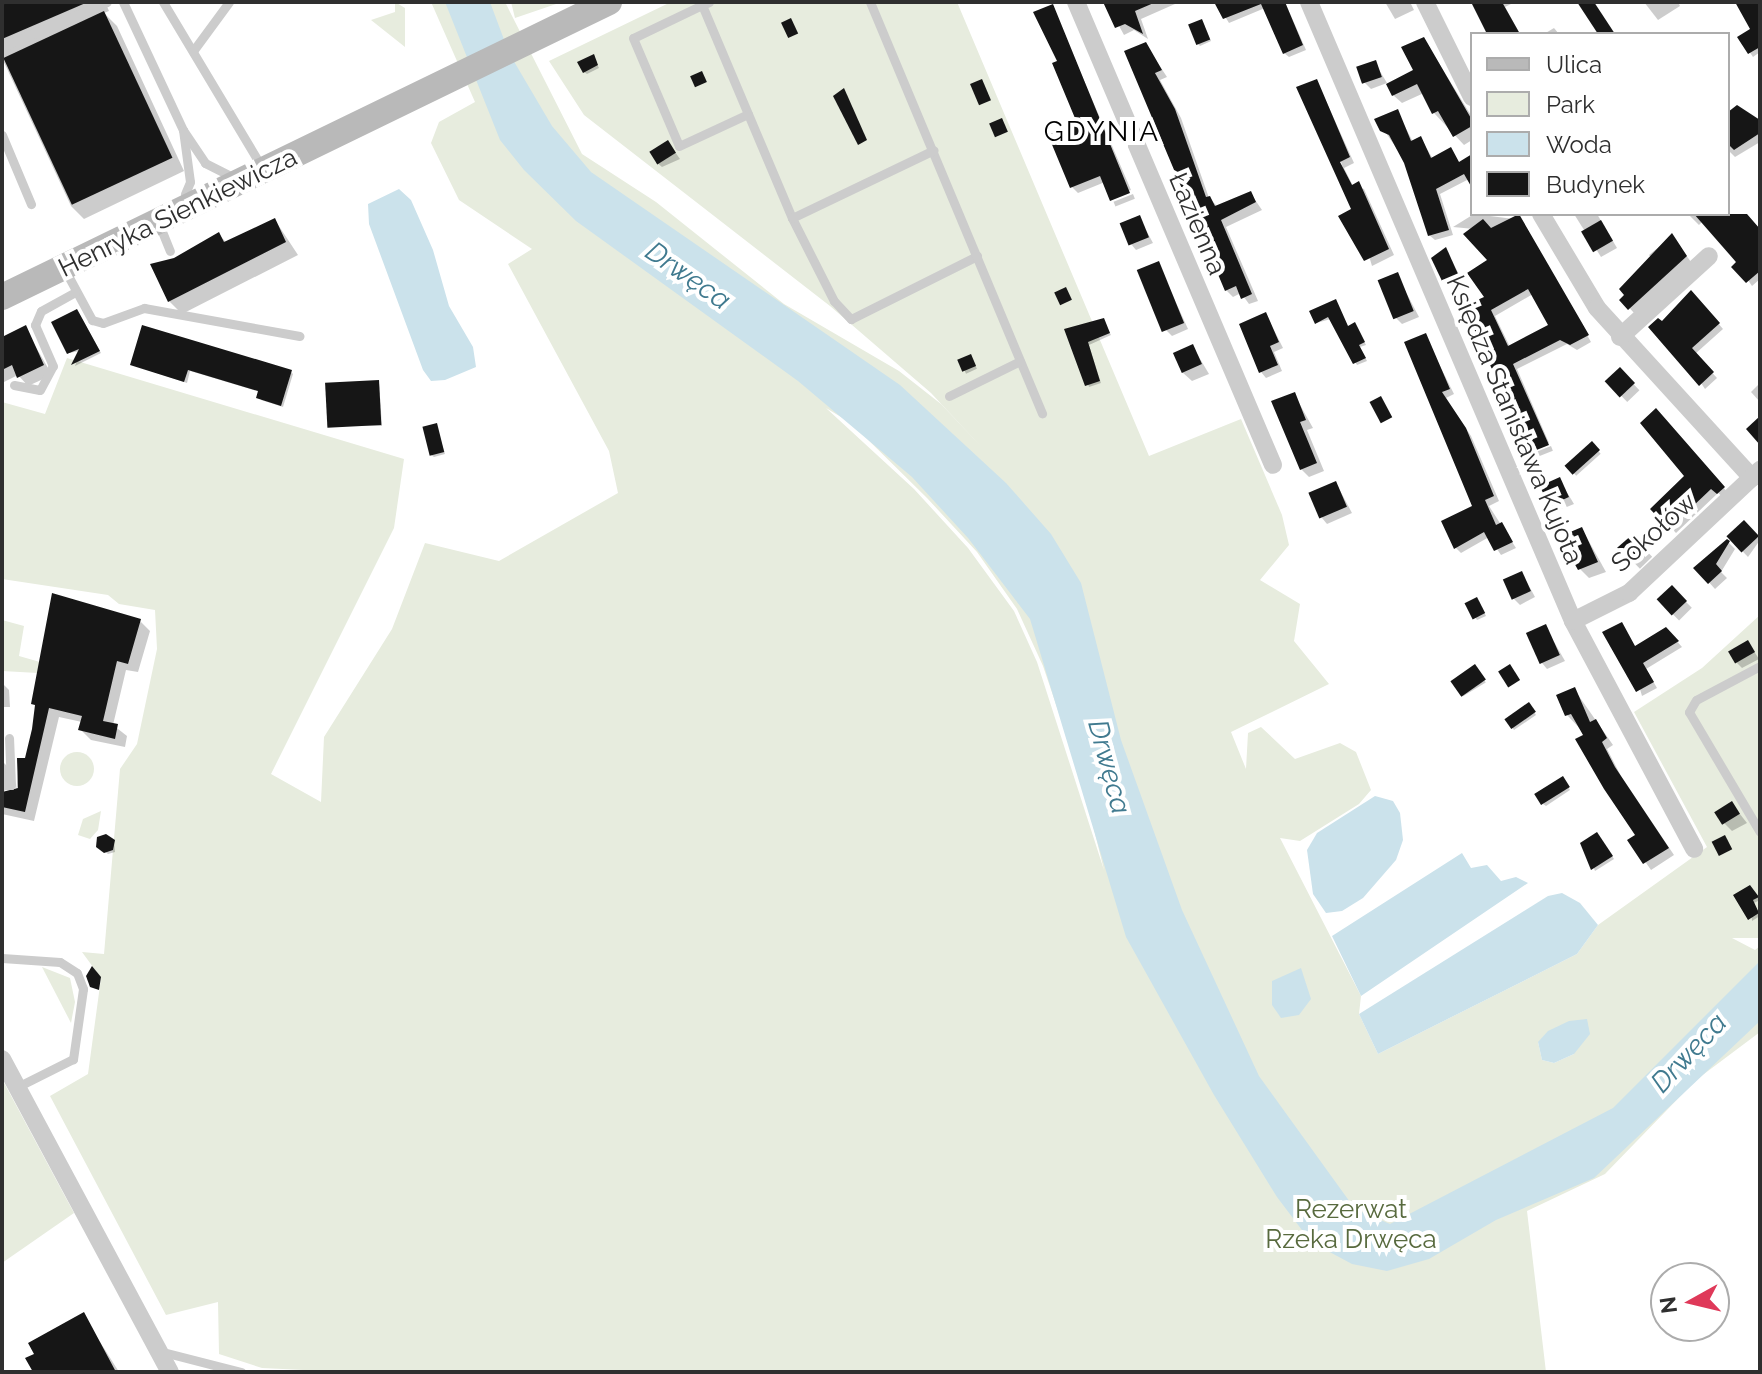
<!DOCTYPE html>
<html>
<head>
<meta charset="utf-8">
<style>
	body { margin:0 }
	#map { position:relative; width:1762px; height:1374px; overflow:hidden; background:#fff; font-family:Raleway,sans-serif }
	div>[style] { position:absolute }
	.green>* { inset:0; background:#e7ecde }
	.round { border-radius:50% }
	.water>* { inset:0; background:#cbe2eb }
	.shadow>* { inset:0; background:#0003; transform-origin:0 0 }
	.building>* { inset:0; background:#161616; transform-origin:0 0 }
	.service>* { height:9px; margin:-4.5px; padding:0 4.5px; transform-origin:4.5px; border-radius:4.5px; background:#ccc }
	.minor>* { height:18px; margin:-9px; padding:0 9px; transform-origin:9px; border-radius:9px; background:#ccc }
	.secondary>* { height:26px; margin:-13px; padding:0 13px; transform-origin:13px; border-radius:13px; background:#b9b9b9 }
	span { translate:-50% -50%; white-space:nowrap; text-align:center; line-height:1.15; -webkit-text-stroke:8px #fff; paint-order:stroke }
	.street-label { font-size:26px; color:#2f2f2f }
	.park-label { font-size:26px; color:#586a3e }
	.neighbourhood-label { font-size:28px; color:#000; letter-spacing:2px }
	.water-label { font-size:28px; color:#407a8f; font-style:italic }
	.frame { position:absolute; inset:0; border:4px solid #2f2f2f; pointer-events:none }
	.legend { position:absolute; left:1470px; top:32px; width:260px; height:184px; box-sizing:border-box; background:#fff; border:2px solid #acacac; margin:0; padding:10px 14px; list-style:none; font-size:24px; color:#2f2f2f }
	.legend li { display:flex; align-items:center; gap:16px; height:40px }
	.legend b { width:40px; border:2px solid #acacac }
	.north { position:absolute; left:1650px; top:1262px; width:80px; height:80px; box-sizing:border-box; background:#fff; border:2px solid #acacac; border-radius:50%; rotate:262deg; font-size:22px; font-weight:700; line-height:32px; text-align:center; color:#2f2f2f }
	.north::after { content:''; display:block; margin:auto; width:28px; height:36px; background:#df3959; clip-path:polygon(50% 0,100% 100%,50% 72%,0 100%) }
</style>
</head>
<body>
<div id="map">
	<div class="green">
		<div style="clip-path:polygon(395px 2px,405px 8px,405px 47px,371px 20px,395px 12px)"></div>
		<div style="clip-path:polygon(evenodd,431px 2px,505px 2px,582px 154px,656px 202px,784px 304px,899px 371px,941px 404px,989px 455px,931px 393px,830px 306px,584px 115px,549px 61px,671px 2px,957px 2px,1149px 456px,1241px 419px,1282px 515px,1289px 545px,1260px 580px,1300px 604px,1294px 641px,1329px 684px,1231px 732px,1246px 769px,1248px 733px,1261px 727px,1295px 759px,1340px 743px,1356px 752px,1371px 790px,1359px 804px,1300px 841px,1280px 838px,1361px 996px,1359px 1014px,1378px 1054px,1577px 954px,1598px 925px,1707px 847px,1634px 712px,1702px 668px,1760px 615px,1760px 938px,1732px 938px,1755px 950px,1760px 946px,1760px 1032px,1696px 1080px,1605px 1174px,1527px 1211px,1546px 1372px,345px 1372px,262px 1368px,219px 1354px,218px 1302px,166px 1315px,50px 1096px,88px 1074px,101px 978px,82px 952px,104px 954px,120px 769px,137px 744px,157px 649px,155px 610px,119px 604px,108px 595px,2px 579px,2px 402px,45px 414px,67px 358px,404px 459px,394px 528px,271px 774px,321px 802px,324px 737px,392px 629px,425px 543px,499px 561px,618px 493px,609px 451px,508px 264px,532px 249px,459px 200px,431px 143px,439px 122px,475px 102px,431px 2px,826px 408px,851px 423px,927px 498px,977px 552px,1017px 609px,1043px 666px,1082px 781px,1104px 870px,1037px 662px,1014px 611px,968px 548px,914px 489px,826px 408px,431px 2px,1538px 1042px,1574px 1054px,1554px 1063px,1542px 1060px,1538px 1042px)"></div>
		<div style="clip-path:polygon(511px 2px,562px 2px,515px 18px)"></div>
		<div style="clip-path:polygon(2px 620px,24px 626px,19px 656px,40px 662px,38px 673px,2px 671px)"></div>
		<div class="round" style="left:60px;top:752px;width:34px;height:34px"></div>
		<div style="clip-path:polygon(101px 811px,98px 830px,90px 839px,78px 835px,83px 819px)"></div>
		<div style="clip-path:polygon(42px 967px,70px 978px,75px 1002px,71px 1023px)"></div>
		<div style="clip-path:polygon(2px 1079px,74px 1213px,2px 1263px)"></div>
	</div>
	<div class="water">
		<div style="clip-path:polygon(445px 2px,490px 2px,509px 53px,552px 126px,591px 172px,900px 385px,1006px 483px,1051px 534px,1081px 583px,1121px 740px,1182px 910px,1259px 1076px,1355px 1209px,1390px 1224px,1613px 1108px,1760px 961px,1760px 1021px,1594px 1178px,1496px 1220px,1429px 1259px,1387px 1271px,1352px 1264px,1311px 1242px,1277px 1197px,1214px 1095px,1126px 937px,1030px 619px,968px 538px,912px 477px,798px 381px,576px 221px,524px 170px,500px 140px)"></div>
		<div style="clip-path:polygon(399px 189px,411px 200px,433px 250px,449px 306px,473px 347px,476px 367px,445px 380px,431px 381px,423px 370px,369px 224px,368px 204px)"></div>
		<div style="clip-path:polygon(1375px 796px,1393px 801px,1400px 813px,1403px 840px,1396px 860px,1363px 898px,1342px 911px,1326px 913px,1313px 894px,1307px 850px,1317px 833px)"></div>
		<div style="clip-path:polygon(1462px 853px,1471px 868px,1487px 865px,1501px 881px,1516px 877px,1528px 883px,1361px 996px,1332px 936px)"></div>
		<div style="clip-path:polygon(1562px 893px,1580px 903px,1598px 925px,1577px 954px,1378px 1054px,1359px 1014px,1548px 896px)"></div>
		<div style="clip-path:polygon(1301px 968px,1311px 999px,1299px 1015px,1281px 1018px,1272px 1005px,1272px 981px)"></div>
		<div style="clip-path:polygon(1587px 1019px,1590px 1034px,1574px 1054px,1554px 1063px,1542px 1060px,1538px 1042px,1548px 1031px,1569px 1021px)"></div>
	</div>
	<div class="shadow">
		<div style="clip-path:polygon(14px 2px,105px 2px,109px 11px,104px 13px,117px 26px,184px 171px,84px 219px,71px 206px,2px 58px,2px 8px)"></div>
		<div style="clip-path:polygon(1106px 2px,1174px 2px,1175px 4px,1141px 19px,1148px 39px,1134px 30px,1124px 35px)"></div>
		<div style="clip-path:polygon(1216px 2px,1285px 2px,1306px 50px,1289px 57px,1284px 53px,1265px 8px,1229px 23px)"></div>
		<div style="clip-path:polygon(1385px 2px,1410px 2px,1414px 10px,1395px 19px)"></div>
		<div style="clip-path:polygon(1476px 2px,1515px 2px,1505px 7px,1520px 34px,1492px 34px)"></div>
		<div style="clip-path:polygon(1644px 2px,1678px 2px,1680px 6px,1658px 20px)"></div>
		<div style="clip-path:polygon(1737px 2px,1758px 2px,1760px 52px,1753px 57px,1740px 38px,1753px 29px)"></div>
		<div style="clip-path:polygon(1052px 6px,1131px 190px,1112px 198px,1105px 182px,1078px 193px,1072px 187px,1051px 136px,1080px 124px)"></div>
		<div style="clip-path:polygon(1202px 21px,1211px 41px,1200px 46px,1198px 44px)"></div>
		<div style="clip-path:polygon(1554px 28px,1559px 34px,1544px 34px)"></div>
		<div style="clip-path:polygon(1424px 39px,1472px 117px,1472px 140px,1464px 145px,1434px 113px,1424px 93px,1402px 103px,1393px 95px,1416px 71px)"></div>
		<div style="clip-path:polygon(1146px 45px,1167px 77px,1160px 80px,1181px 118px,1209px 198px,1218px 207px,1251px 194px,1262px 210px,1226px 227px,1258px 301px,1249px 304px,1241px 293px,1233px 297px,1226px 290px)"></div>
		<div style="clip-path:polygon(593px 56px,599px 68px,587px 74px,584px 72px)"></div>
		<div style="clip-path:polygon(1375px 63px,1387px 83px,1371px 89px,1365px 83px)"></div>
		<div style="clip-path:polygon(1317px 81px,1354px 163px,1344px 168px,1353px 186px,1364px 189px,1394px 255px,1372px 266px)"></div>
		<div style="clip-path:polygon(1737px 107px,1760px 126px,1760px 142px,1735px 157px,1728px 150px,1728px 127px)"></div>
		<div style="clip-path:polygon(1397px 111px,1413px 142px,1421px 139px,1433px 159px,1451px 150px,1460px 164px,1472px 159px,1472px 184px,1469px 179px,1440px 194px,1453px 235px,1435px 240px,1429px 235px,1406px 162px,1377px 120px)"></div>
		<div style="clip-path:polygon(668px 142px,680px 159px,662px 167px,656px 162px)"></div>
		<div style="left:1133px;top:194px;width:5px;height:21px;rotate:68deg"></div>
		<div style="clip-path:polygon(evenodd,1474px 214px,1522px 220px,1591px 342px,1577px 350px,1567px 344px,1517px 369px,1549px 443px,1529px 451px,1487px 298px,1490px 260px,1474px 229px,1453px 227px,1474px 214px,1533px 294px,1551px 326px,1510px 347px,1495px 316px,1533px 294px)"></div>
		<div style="clip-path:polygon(1574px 214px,1597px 214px,1617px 248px,1601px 257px)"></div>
		<div style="clip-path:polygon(1688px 214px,1722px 214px,1760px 231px,1760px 279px,1752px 286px,1723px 243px,1703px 221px,1699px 225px)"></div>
		<div style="clip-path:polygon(1139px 217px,1153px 243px,1136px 250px,1131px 244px)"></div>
		<div style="clip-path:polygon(275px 220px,298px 255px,182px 314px,169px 301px,174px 259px,218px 234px,227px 243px)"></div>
		<div style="clip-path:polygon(1672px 236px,1691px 262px,1635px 314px,1622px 300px,1653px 260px,1649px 255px)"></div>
		<div style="clip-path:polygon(1446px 250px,1462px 280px,1449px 286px,1443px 280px)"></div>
		<div style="clip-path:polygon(1158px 263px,1188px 329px,1172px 336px,1166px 330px)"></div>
		<div style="clip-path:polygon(1397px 275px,1419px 317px,1402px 324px,1396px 318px)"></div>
		<div style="clip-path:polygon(1696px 297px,1723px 329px,1695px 354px,1717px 378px,1705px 389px,1662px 324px)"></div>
		<div style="clip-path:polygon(1336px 302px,1348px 328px,1357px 327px,1366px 345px,1360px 347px,1367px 361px,1357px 365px,1331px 319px,1316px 323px)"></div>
		<div style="clip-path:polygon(79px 313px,101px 353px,75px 366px,80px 351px,69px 353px)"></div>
		<div style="clip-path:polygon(1266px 314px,1283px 348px,1274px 352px,1282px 371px,1266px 378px,1261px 372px)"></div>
		<div style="clip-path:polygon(1103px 320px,1111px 335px,1089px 345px,1101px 383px,1089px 387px,1067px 331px)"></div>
		<div style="clip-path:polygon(25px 328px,52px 375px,28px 386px,18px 375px,2px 383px,2px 339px)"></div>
		<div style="clip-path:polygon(1425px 336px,1454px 394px,1446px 398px,1471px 436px,1499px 501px,1489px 506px,1516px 548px,1501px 555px,1489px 537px,1461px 553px,1456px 548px,1474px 507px)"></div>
		<div style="clip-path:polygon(1193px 347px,1209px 374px,1192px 381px,1182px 372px)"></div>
		<div style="left:971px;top:356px;width:14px;height:12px;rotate:65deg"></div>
		<div style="clip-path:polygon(133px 365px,291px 372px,293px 374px,283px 407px,261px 400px,260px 392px,190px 371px,187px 383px)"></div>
		<div style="left:1620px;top:370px;width:28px;height:17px;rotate:46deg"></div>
		<div style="clip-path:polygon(379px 382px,382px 426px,328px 425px)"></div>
		<div style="clip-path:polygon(1759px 384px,1760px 385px,1760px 402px,1751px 392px)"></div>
		<div style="clip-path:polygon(1294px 394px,1313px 428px,1307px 430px,1324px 471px,1309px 477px,1301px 469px)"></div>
		<div style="clip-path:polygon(1656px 411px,1729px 494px,1724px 498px,1718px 493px,1676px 533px,1653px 509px,1686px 477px)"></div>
		<div style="clip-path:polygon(436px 425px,445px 454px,434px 457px,431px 455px)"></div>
		<div style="left:1592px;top:444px;width:13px;height:33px;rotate:48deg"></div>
		<div style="left:1551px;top:446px;width:5px;height:21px;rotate:68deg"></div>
		<div style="clip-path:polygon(1559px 479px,1574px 504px,1557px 511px,1551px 505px)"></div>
		<div style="clip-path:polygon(1336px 483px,1352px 513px,1327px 524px,1322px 518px)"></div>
		<div style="clip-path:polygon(1744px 523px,1760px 540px,1748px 557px,1729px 537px)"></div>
		<div style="clip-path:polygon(1582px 529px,1606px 572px,1589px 578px,1580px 569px)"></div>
		<div style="left:1632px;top:536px;width:29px;height:17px;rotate:46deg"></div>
		<div style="clip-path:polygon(1727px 541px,1735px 549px,1721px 572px,1727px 578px,1715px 589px,1696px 568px)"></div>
		<div style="clip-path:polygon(1522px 573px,1535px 597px,1520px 605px,1514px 599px)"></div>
		<div style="left:1672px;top:588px;width:28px;height:18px;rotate:45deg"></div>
		<div style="clip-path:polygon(1479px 602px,1486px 616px,1477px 620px,1467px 604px)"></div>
		<div style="clip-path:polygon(140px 621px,150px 631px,138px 672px,126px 670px,113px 725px,127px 736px,125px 747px,91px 740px,81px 730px,82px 722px,59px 717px,34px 821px,2px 814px,2px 792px,16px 794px,19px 760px,26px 760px,37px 707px,33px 703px)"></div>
		<div style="clip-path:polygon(1621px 624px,1636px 648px,1666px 629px,1682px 647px,1646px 669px,1657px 688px,1642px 696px)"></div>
		<div style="clip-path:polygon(1545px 626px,1565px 661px,1547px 669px,1542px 663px)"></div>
		<div style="clip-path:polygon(1748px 642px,1759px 659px,1742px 668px,1736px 662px)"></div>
		<div style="left:1477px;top:668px;width:17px;height:27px;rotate:59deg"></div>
		<div style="clip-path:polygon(2px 683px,9px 690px,10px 707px,2px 707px)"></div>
		<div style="clip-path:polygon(1574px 689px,1613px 745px,1607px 749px,1621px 776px,1674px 855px,1651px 870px,1630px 840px,1638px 835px,1586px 735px,1567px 715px)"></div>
		<div style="clip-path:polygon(1531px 707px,1536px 715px,1514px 730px,1512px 727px)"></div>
		<div style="clip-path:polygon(2px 761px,12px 771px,12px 787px,2px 792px)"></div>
		<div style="clip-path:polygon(1565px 781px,1570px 790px,1546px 806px,1543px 804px)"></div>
		<div style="clip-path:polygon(1732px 804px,1747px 823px,1732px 831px,1723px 822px)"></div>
		<div style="clip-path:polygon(1599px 837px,1614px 859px,1595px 871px,1583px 844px)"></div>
		<div style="clip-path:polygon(114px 841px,115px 852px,108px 854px,98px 846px)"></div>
		<div style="clip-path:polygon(1749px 887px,1760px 900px,1754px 903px,1760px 916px,1752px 921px)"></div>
		<div style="clip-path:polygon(83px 1315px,119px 1372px,35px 1372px,37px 1354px)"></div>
	</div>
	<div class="building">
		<div style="clip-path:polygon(9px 2px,88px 2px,2px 39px,2px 5px)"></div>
		<div style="clip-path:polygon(1103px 2px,1156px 2px,1135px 11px,1143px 34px,1125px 24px,1115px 28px)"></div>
		<div style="clip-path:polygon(1214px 2px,1285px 2px,1303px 45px,1283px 54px,1261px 4px,1223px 19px)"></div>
		<div style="clip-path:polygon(1471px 2px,1502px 2px,1520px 34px,1487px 34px)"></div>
		<div style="clip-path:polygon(1577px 2px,1594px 2px,1615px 34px,1598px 34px)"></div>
		<div style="clip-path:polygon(1735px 2px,1760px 2px,1760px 47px,1748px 54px,1737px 37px,1750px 29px)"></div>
		<div style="clip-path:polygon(1053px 4px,1130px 193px,1110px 201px,1100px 176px,1070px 188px,1048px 135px,1077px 123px,1052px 63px,1057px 61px,1033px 12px)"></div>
		<div style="left:104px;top:11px;width:162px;height:111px;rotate:65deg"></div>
		<div style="left:791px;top:18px;width:17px;height:11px;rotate:65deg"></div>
		<div style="left:1202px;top:19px;width:22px;height:15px;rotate:68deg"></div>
		<div style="clip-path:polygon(1424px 37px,1472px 120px,1472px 126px,1453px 137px,1438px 111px,1432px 114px,1417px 84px,1392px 96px,1386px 84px,1413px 70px,1401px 47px)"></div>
		<div style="clip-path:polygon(1146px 42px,1162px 70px,1155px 73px,1175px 109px,1206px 197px,1210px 196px,1215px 206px,1251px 191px,1256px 202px,1221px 220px,1252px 294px,1241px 299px,1236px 286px,1225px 291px,1124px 51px)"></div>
		<div style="clip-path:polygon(594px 54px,598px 65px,583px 73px,577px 62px)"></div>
		<div style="left:1376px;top:60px;width:18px;height:21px;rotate:71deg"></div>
		<div style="left:702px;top:71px;width:12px;height:13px;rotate:66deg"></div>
		<div style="left:982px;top:79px;width:23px;height:13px;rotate:67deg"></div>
		<div style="clip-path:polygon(1317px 79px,1350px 157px,1340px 162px,1352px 185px,1359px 181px,1389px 249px,1364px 261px,1338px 216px,1351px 209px,1296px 87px)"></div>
		<div style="clip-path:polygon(844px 88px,867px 140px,858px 145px,833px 96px)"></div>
		<div style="clip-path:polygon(1737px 105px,1760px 120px,1760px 133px,1734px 150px,1728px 144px,1728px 112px)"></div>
		<div style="clip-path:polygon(1398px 109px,1411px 141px,1421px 136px,1431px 158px,1451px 147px,1459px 162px,1472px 154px,1472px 188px,1464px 174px,1436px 189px,1449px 230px,1428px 236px,1404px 163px,1389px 135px,1380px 131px,1374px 119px)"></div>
		<div style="left:1002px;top:118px;width:15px;height:14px;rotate:67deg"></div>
		<div style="left:668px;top:140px;width:15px;height:22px;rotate:58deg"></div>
		<div style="clip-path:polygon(evenodd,1519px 214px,1589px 335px,1570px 345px,1560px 340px,1513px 364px,1549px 445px,1529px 453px,1464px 306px,1484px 297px,1467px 273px,1487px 260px,1463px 234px,1483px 219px,1491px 228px,1519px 214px,1528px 289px,1548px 325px,1508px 346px,1491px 310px,1528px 289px)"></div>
		<div style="clip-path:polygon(1694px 214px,1747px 214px,1760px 229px,1760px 271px,1746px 283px,1731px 267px,1736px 262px)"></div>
		<div style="left:1140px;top:215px;width:24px;height:22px;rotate:68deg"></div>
		<div style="clip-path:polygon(275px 218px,286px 242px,168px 302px,150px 264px,174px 258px,219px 232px,224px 242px)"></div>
		<div style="left:1601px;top:220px;width:24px;height:23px;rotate:60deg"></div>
		<div style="clip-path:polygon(1672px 233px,1687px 256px,1628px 310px,1619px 300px,1624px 295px,1619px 289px)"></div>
		<div style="clip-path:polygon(1446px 247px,1458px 274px,1442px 281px,1431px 258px)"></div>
		<div style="left:1159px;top:261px;width:67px;height:24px;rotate:68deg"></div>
		<div style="left:1398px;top:272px;width:42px;height:22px;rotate:68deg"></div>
		<div style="left:1066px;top:287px;width:14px;height:13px;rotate:65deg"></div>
		<div style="clip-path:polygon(1691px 290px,1720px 323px,1692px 348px,1714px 372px,1699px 386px,1648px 327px,1658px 318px,1662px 321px)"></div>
		<div style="clip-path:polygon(1336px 299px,1348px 326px,1355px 322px,1365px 342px,1359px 345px,1366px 358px,1353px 364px,1328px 317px,1315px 324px,1309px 311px)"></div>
		<div style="clip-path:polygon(77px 309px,100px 351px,71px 365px,79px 349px,67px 354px,51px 322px)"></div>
		<div style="clip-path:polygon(1266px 312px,1279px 342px,1270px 346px,1278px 365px,1259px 373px,1239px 324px)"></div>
		<div style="clip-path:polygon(1104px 318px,1110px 333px,1088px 342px,1100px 381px,1085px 386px,1064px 329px)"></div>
		<div style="clip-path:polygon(26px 325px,44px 365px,17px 378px,12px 365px,2px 370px,2px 337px)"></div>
		<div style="clip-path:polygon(142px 325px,292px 370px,281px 406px,256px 398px,258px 391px,188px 370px,184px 382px,130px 365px)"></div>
		<div style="clip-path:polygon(1426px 333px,1450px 389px,1442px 392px,1466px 428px,1494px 496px,1485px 500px,1496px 525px,1502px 522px,1513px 542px,1494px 551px,1484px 532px,1454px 549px,1441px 521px,1472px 506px,1404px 342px)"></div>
		<div style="left:1193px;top:344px;width:22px;height:22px;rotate:66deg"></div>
		<div style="left:971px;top:354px;width:13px;height:15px;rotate:67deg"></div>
		<div style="left:1620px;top:367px;width:22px;height:21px;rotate:47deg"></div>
		<div style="left:379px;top:380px;width:45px;height:54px;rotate:87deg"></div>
		<div style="clip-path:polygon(1295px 392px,1306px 420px,1300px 422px,1317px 463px,1300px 470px,1271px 401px)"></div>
		<div style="left:1381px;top:396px;width:24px;height:13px;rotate:62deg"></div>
		<div style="clip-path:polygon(1656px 408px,1725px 487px,1717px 494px,1711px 489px,1669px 529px,1650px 509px,1684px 476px,1640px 423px)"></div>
		<div style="clip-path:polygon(1760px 416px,1760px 445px,1746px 429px)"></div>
		<div style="left:437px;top:423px;width:30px;height:15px;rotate:76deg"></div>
		<div style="left:1592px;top:441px;width:12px;height:37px;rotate:48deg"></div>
		<div style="left:1560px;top:477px;width:22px;height:22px;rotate:66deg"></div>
		<div style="left:1336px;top:481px;width:28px;height:30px;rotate:67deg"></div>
		<div style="left:1744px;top:520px;width:22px;height:24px;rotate:47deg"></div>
		<div style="clip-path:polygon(1582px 527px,1598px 562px,1578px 570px,1567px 550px,1575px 547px,1568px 533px)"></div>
		<div style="left:1633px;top:534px;width:21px;height:21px;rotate:49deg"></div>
		<div style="clip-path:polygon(1727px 539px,1730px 541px,1716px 564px,1722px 571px,1708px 584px,1693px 568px)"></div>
		<div style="left:1522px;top:571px;width:22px;height:21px;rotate:66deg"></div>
		<div style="left:1672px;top:585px;width:22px;height:21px;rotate:47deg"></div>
		<div style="clip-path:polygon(52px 593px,141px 619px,128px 664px,117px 661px,103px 721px,118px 724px,115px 739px,78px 730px,82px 716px,49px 708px,25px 812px,2px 807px,2px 792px,18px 788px,17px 758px,25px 758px,32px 729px,35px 705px,31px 704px)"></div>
		<div style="left:1477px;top:597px;width:18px;height:14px;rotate:63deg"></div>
		<div style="clip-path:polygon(1622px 622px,1635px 646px,1666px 627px,1679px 641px,1643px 663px,1654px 682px,1636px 692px,1602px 632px)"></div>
		<div style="left:1546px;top:624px;width:34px;height:22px;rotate:66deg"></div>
		<div style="left:1748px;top:640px;width:14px;height:23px;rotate:60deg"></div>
		<div style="left:1475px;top:664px;width:19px;height:30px;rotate:55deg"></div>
		<div style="left:1510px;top:664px;width:19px;height:14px;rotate:58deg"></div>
		<div style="clip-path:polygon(1575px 687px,1590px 722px,1596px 719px,1607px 738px,1602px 742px,1615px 767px,1669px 848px,1643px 864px,1627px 840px,1635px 835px,1604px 789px,1575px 739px,1583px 735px,1571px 714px,1565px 716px,1556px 695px)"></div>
		<div style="left:1529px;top:702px;width:12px;height:30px;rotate:55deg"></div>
		<div style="left:1563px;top:776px;width:13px;height:34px;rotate:58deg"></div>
		<div style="left:1732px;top:801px;width:15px;height:21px;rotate:58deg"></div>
		<div style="clip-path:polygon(1597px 832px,1613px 856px,1591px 870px,1580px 843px)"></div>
		<div style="clip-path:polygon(106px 834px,115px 840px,113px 850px,104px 853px,96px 847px,97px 837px)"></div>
		<div style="left:1725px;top:835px;width:16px;height:15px;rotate:63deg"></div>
		<div style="clip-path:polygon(1750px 885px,1759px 897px,1753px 900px,1759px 913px,1748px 920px,1733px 895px)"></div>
		<div style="clip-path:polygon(92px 966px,101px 977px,99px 990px,90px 987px,86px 976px)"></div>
		<div style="clip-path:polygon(84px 1312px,116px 1372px,33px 1372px,25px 1358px,34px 1354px,28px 1343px)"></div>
	</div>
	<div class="service">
		<div style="left:123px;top:2px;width:141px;rotate:64.9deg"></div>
		<div style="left:183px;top:130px;width:40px;rotate:56deg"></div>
		<div style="left:205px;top:163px;width:25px;rotate:27deg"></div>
		<div style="left:163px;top:2px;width:183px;rotate:59.1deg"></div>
		<div style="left:709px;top:2px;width:8px;rotate:157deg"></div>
		<div style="left:702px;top:5px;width:231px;rotate:67.1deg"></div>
		<div style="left:792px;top:218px;width:93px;rotate:63.2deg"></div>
		<div style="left:834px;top:301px;width:25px;rotate:47deg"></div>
		<div style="left:851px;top:319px;width:141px;rotate:-26.6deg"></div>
		<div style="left:870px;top:2px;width:446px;rotate:67.3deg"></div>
		<div style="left:702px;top:5px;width:76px;rotate:154.4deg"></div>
		<div style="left:633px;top:38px;width:117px;rotate:66.9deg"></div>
		<div style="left:679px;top:146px;width:76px;rotate:-24.9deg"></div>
		<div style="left:2px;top:47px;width:114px;rotate:-23.2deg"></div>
		<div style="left:193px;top:51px;width:61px;rotate:-53.7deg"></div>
		<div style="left:183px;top:130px;width:52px;rotate:82.3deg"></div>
		<div style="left:190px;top:182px;width:13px;rotate:113deg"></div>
		<div style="left:2px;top:135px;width:75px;rotate:67.2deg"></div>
		<div style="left:792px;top:218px;width:157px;rotate:-25.6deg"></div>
		<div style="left:159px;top:224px;width:29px;rotate:68deg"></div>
		<div style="left:65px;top:270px;width:57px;rotate:61.6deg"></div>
		<div style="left:92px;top:320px;width:11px;rotate:15deg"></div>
		<div style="left:103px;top:323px;width:44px;rotate:-20.1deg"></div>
		<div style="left:144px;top:308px;width:158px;rotate:10.2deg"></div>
		<div style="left:14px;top:385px;width:26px;rotate:11deg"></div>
		<div style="left:40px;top:390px;width:27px;rotate:-62deg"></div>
		<div style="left:53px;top:366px;width:45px;rotate:-113.7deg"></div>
		<div style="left:35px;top:325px;width:15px;rotate:-67deg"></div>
		<div style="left:41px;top:311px;width:39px;rotate:-29deg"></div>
		<div style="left:949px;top:396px;width:79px;rotate:-26.2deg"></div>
		<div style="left:1760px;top:666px;width:72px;rotate:152deg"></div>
		<div style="left:1696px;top:700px;width:14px;rotate:120deg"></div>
		<div style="left:1689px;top:712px;width:139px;rotate:59.4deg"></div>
		<div style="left:2px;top:785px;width:9px"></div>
		<div style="left:11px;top:785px;width:47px;rotate:-92.4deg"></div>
		<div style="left:2px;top:958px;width:58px;rotate:3.9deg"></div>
		<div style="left:60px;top:962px;width:20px;rotate:33deg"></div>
		<div style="left:77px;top:973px;width:17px;rotate:69deg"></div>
		<div style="left:83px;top:989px;width:71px;rotate:98.1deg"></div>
		<div style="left:73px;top:1059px;width:63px;rotate:153.4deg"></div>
		<div style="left:159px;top:1351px;width:85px;rotate:14.4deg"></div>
	</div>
	<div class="minor">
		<div style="left:1076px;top:2px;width:503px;rotate:66.95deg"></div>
		<div style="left:1309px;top:2px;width:673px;rotate:66.9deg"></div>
		<div style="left:1573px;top:621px;width:258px;rotate:62deg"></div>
		<div style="left:1425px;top:2px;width:106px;rotate:63.7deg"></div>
		<div style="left:1541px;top:214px;width:109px;rotate:59.2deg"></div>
		<div style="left:1597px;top:308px;width:230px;rotate:47.6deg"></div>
		<div style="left:1620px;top:337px;width:120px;rotate:-42.3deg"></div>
		<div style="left:1573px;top:621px;width:63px;rotate:-26.6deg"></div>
		<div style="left:1629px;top:593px;width:180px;rotate:-43.2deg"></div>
		<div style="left:2px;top:1059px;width:355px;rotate:61.8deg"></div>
	</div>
	<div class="secondary">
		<div style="left:2px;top:297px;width:675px;rotate:-25.92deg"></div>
	</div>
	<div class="street-label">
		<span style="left:178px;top:213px;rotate:-26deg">Henryka Sienkiewicza</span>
		<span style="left:1197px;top:224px;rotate:67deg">Łazienna</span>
		<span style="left:1514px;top:420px;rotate:67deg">Księdza Stanisława Kujota</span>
		<span style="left:1654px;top:533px;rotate:-42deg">Sokołów</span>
	</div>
	<div class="park-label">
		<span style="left:1351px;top:1225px">Rezerwat<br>Rzeka Drwęca</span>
	</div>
	<div class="neighbourhood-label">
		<span style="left:1102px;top:132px">GDYNIA</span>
	</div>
	<div class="water-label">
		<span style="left:688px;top:276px;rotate:35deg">Drwęca</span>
		<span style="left:1109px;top:767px;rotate:75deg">Drwęca</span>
		<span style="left:1689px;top:1053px;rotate:-47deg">Drwęca</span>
	</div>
	<div class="frame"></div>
	<ul class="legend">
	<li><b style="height:10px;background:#b9b9b9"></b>Ulica</li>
	<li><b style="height:22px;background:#e7ecde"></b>Park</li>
	<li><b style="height:22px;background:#cbe2eb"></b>Woda</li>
	<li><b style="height:22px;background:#161616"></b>Budynek</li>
	</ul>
	<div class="north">N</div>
</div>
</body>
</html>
